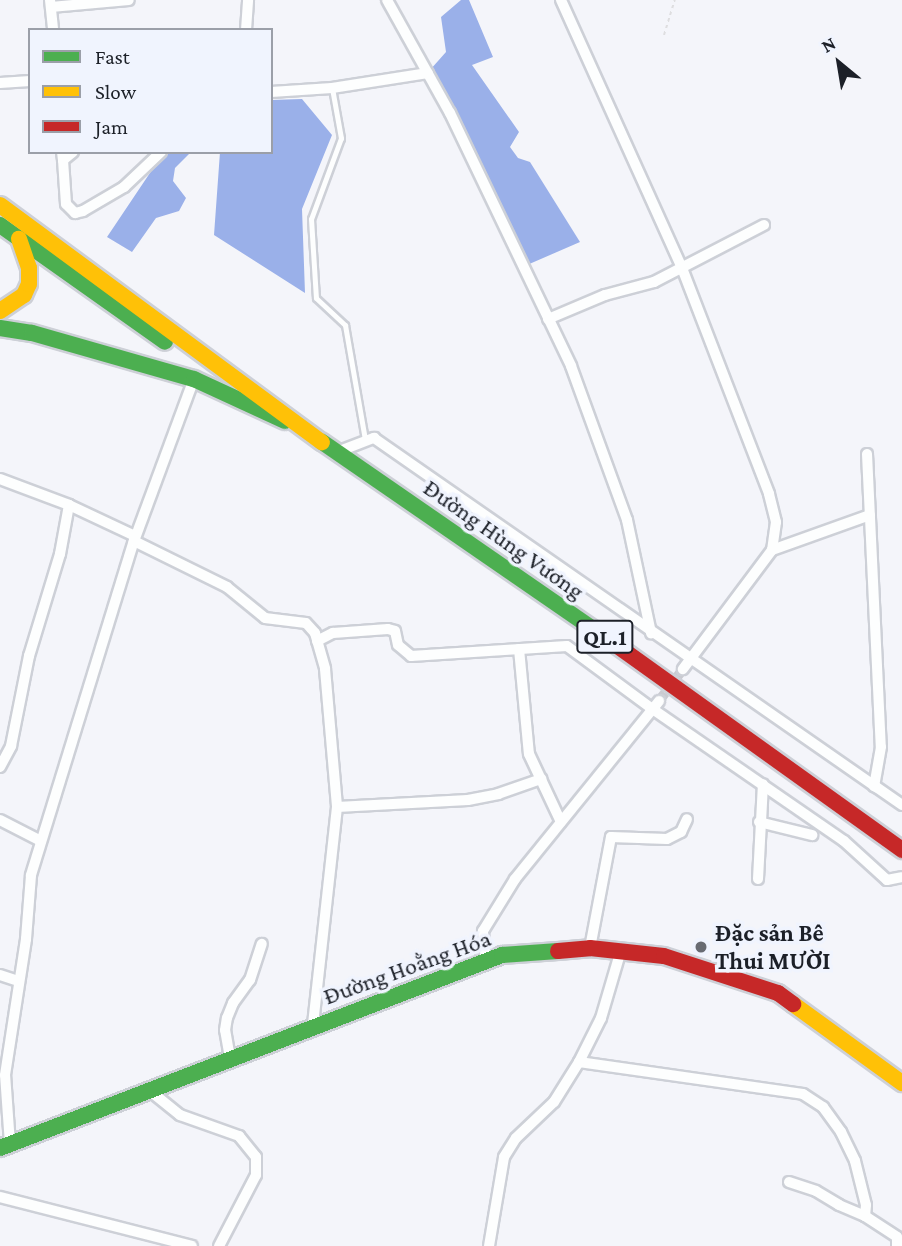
<!DOCTYPE html>
<html>
<head>
<meta charset="utf-8">
<style>
	body { margin:0 }
	#map { position:relative; width:902px; height:1246px; overflow:hidden; background:#f4f5fa; font-family:"Crimson Pro",serif }
	div>[style] { position:absolute }
	.water>* { inset:0; background:#9ab0e9 }
	.street-tunnel>* { height:10px; margin-top:-5px; transform-origin:0; background:repeating-linear-gradient(90deg,#c9cad0 0 10px,transparent 0 15px) }
	.path>* { height:2px; margin-top:-1px; transform-origin:0; background:repeating-linear-gradient(90deg,#dedee0 0 3.5px,transparent 0 7px) }
	.roads { filter:drop-shadow(2px 0 #cdd0d7) drop-shadow(-2px 0 #cdd0d7) drop-shadow(0 2px #cdd0d7) drop-shadow(0 -2px #cdd0d7) }
	.lane>* { height:5px; margin:-2.5px; padding:0 2.5px; transform-origin:2.5px; border-radius:2.5px; background:#fdfefe }
	.street>* { height:10px; margin:-5px; padding:0 5px; transform-origin:5px; border-radius:5px; background:#fdfefe }
	.fast>* { height:16px; margin:-8px; padding:0 8px; transform-origin:8px; border-radius:8px; background:#4caf50 }
	.slow>* { height:16px; margin:-8px; padding:0 8px; transform-origin:8px; border-radius:8px; background:#ffc107 }
	.jam>* { height:16px; margin:-8px; padding:0 8px; transform-origin:8px; border-radius:8px; background:#c62828 }
	.dots>* { width:19px; height:19px; translate:-50% -50%; box-sizing:border-box; border:4px solid #f0f4fe; border-radius:50% }
	span { translate:-50% -50%; white-space:nowrap; text-align:center; line-height:1.15; -webkit-text-stroke:7px #f0f4fe; paint-order:stroke }
	.shield-label span { padding:2px 5px; background:#f0f4fe; border:2px solid; border-radius:5px; -webkit-text-stroke-width:0 }
	.shield-label { font-size:23px; color:#1c2028; font-weight:700 }
	.street-label { font-size:24px; color:#1c2028 }
	.poi-label { font-size:24px; color:#1c2028; font-weight:700 }
	.left { translate:0 -50%; text-align:left }
	.legend { position:absolute; left:28px; top:28px; width:245px; height:126px; box-sizing:border-box; background:#f0f4fe; border:2px solid #9b9fa8; margin:0; padding:9px 12px; list-style:none; font-size:21px; color:#1c2028 }
	.legend li { display:flex; align-items:center; gap:14px; height:35px }
	.legend b { width:35px; border:2px solid #9b9fa8 }
	.north { position:absolute; left:804px; top:28px; width:70px; height:70px; -webkit-text-stroke:5px #f0f4fe; paint-order:stroke; rotate:330deg; font-size:19px; font-weight:700; line-height:28px; text-align:center; color:#1c2028 }
	.north::after { content:''; display:block; margin:auto; width:24px; height:32px; background:#1c2028; clip-path:polygon(50% 0,100% 100%,50% 72%,0 100%) }
</style>
</head>
<body>
<div id="map">
	<div class="water">
		<div style="clip-path:polygon(461px 0,469px 0,493px 57px,472px 65px,519px 132px,510px 147px,518px 158px,530px 162px,580px 242px,527px 265px,430px 70px,446px 52px,441px 17px)"></div>
		<div style="clip-path:polygon(302px 99px,332px 135px,302px 209px,305px 293px,214px 235px,220px 152px,271px 152px,271px 100px)"></div>
		<div style="clip-path:polygon(164px 152px,191px 152px,175px 168px,173px 181px,186px 198px,179px 211px,156px 218px,132px 252px,107px 237px)"></div>
	</div>
	<div class="street-tunnel">
		<div style="left:659px;top:701px;width:40px;rotate:-53deg"></div>
	</div>
	<div class="path">
		<div style="left:664px;top:35px;width:37px;rotate:-73deg"></div>
	</div>
	<div class="roads">
		<div class="lane">
			<div style="left:332px;top:88px;width:51px;rotate:79.8deg"></div>
			<div style="left:341px;top:138px;width:86px;rotate:110.3deg"></div>
			<div style="left:311px;top:219px;width:79px;rotate:86.4deg"></div>
			<div style="left:316px;top:298px;width:40px;rotate:43deg"></div>
			<div style="left:345px;top:325px;width:117px;rotate:80.1deg"></div>
		</div>
		<div class="street">
			<div style="left:50px;top:0;width:30px;rotate:84deg"></div>
			<div style="left:387px;top:0;width:129px;rotate:60.9deg"></div>
			<div style="left:450px;top:113px;width:280px;rotate:64.4deg"></div>
			<div style="left:571px;top:366px;width:164px;rotate:70deg"></div>
			<div style="left:627px;top:520px;width:116px;rotate:78deg"></div>
			<div style="left:561px;top:0;width:294px;rotate:65.7deg"></div>
			<div style="left:682px;top:268px;width:242px;rotate:68.9deg"></div>
			<div style="left:769px;top:494px;width:29px;rotate:76deg"></div>
			<div style="left:776px;top:522px;width:28px;rotate:98deg"></div>
			<div style="left:772px;top:550px;width:149px;rotate:126.8deg"></div>
			<div style="left:51px;top:7px;width:78px;rotate:-5.1deg"></div>
			<div style="left:246px;top:30px;width:30px;rotate:-86deg"></div>
			<div style="left:0;top:83px;width:30px;rotate:-4deg"></div>
			<div style="left:271px;top:92px;width:61px;rotate:-3.8deg"></div>
			<div style="left:332px;top:88px;width:97px;rotate:-8.9deg"></div>
			<div style="left:62px;top:152px;width:8px;rotate:83deg"></div>
			<div style="left:63px;top:160px;width:13px;rotate:-39deg"></div>
			<div style="left:63px;top:160px;width:44px;rotate:86.1deg"></div>
			<div style="left:66px;top:204px;width:13px;rotate:45deg"></div>
			<div style="left:75px;top:213px;width:8px;rotate:-14deg"></div>
			<div style="left:83px;top:211px;width:48px;rotate:-30.3deg"></div>
			<div style="left:124px;top:187px;width:51px;rotate:-43.4deg"></div>
			<div style="left:548px;top:319px;width:62px;rotate:-22.8deg"></div>
			<div style="left:605px;top:295px;width:51px;rotate:-14.9deg"></div>
			<div style="left:654px;top:282px;width:124px;rotate:-27.4deg"></div>
			<div style="left:337px;top:452px;width:40px;rotate:-21deg"></div>
			<div style="left:374px;top:438px;width:643px;rotate:34.8deg"></div>
			<div style="left:867px;top:454px;width:293px;rotate:87.3deg"></div>
			<div style="left:881px;top:747px;width:40px;rotate:100deg"></div>
			<div style="left:0;top:479px;width:74px;rotate:20.6deg"></div>
			<div style="left:69px;top:505px;width:73px;rotate:25.2deg"></div>
			<div style="left:134px;top:541px;width:104px;rotate:26.3deg"></div>
			<div style="left:227px;top:587px;width:49px;rotate:39.2deg"></div>
			<div style="left:265px;top:618px;width:41px;rotate:7deg"></div>
			<div style="left:306px;top:623px;width:13px;rotate:48deg"></div>
			<div style="left:315px;top:633px;width:37px;rotate:74deg"></div>
			<div style="left:325px;top:669px;width:139px;rotate:85deg"></div>
			<div style="left:337px;top:807px;width:220px;rotate:96.3deg"></div>
			<div style="left:772px;top:550px;width:104px;rotate:-19.7deg"></div>
			<div style="left:317px;top:641px;width:18px;rotate:-27deg"></div>
			<div style="left:333px;top:633px;width:55px;rotate:-4.2deg"></div>
			<div style="left:388px;top:629px;width:7px;rotate:16deg"></div>
			<div style="left:395px;top:631px;width:14px;rotate:78deg"></div>
			<div style="left:398px;top:645px;width:17px;rotate:40deg"></div>
			<div style="left:411px;top:656px;width:156px;rotate:-3.7deg"></div>
			<div style="left:567px;top:646px;width:104px;rotate:36.4deg"></div>
			<div style="left:651px;top:708px;width:234px;rotate:34.6deg"></div>
			<div style="left:844px;top:841px;width:58px;rotate:42.2deg"></div>
			<div style="left:887px;top:880px;width:15px;rotate:-11deg"></div>
			<div style="left:519px;top:649px;width:105px;rotate:84.6deg"></div>
			<div style="left:529px;top:754px;width:75px;rotate:64.8deg"></div>
			<div style="left:0;top:767px;width:24px;rotate:-62deg"></div>
			<div style="left:11px;top:746px;width:92px;rotate:-78.7deg"></div>
			<div style="left:29px;top:656px;width:107px;rotate:-73.1deg"></div>
			<div style="left:60px;top:554px;width:50px;rotate:-79.6deg"></div>
			<div style="left:337px;top:807px;width:131px;rotate:-3.1deg"></div>
			<div style="left:468px;top:800px;width:31px;rotate:-11deg"></div>
			<div style="left:498px;top:794px;width:46px;rotate:-19.2deg"></div>
			<div style="left:0;top:820px;width:46px;rotate:27.1deg"></div>
			<div style="left:759px;top:822px;width:55px;rotate:13.8deg"></div>
			<div style="left:758px;top:879px;width:95px;rotate:-87deg"></div>
			<div style="left:590px;top:948px;width:113px;rotate:-79.3deg"></div>
			<div style="left:611px;top:837px;width:56px;rotate:2deg"></div>
			<div style="left:667px;top:839px;width:16px;rotate:-27deg"></div>
			<div style="left:681px;top:832px;width:14px;rotate:-65deg"></div>
			<div style="left:486px;top:961px;width:30px;rotate:-96deg"></div>
			<div style="left:483px;top:931px;width:61px;rotate:-58.4deg"></div>
			<div style="left:515px;top:879px;width:229px;rotate:-51deg"></div>
			<div style="left:0;top:975px;width:20px;rotate:18deg"></div>
			<div style="left:230px;top:1058px;width:28px;rotate:-100deg"></div>
			<div style="left:225px;top:1030px;width:12px;rotate:-81deg"></div>
			<div style="left:227px;top:1018px;width:16px;rotate:-68deg"></div>
			<div style="left:233px;top:1003px;width:29px;rotate:-54deg"></div>
			<div style="left:250px;top:980px;width:38px;rotate:-72deg"></div>
			<div style="left:579px;top:1062px;width:226px;rotate:8.1deg"></div>
			<div style="left:803px;top:1094px;width:24px;rotate:33deg"></div>
			<div style="left:823px;top:1107px;width:31px;rotate:54deg"></div>
			<div style="left:841px;top:1132px;width:32px;rotate:64deg"></div>
			<div style="left:855px;top:1161px;width:45px;rotate:76deg"></div>
			<div style="left:866px;top:1205px;width:11px;rotate:95deg"></div>
			<div style="left:865px;top:1216px;width:38px;rotate:33deg"></div>
			<div style="left:897px;top:1237px;width:9px;rotate:90deg"></div>
			<div style="left:149px;top:1090px;width:40px;rotate:39deg"></div>
			<div style="left:180px;top:1115px;width:63px;rotate:19.6deg"></div>
			<div style="left:239px;top:1136px;width:27px;rotate:51deg"></div>
			<div style="left:256px;top:1157px;width:18px;rotate:90deg"></div>
			<div style="left:256px;top:1175px;width:80px;rotate:117.5deg"></div>
			<div style="left:10px;top:1144px;width:69px;rotate:-94.1deg"></div>
			<div style="left:5px;top:1075px;width:138px;rotate:-81.2deg"></div>
			<div style="left:26px;top:939px;width:64px;rotate:-85.5deg"></div>
			<div style="left:31px;top:875px;width:350px;rotate:-72.9deg"></div>
			<div style="left:134px;top:541px;width:173px;rotate:-69.7deg"></div>
			<div style="left:789px;top:1182px;width:28px;rotate:18deg"></div>
			<div style="left:816px;top:1191px;width:27px;rotate:31deg"></div>
			<div style="left:839px;top:1205px;width:28px;rotate:23deg"></div>
			<div style="left:0;top:1197px;width:198px;rotate:14.3deg"></div>
			<div style="left:489px;top:1246px;width:90px;rotate:-80.4deg"></div>
			<div style="left:504px;top:1157px;width:22px;rotate:-58deg"></div>
			<div style="left:516px;top:1138px;width:52px;rotate:-43.5deg"></div>
			<div style="left:554px;top:1102px;width:47px;rotate:-58deg"></div>
			<div style="left:579px;top:1062px;width:49px;rotate:-63.4deg"></div>
			<div style="left:601px;top:1018px;width:71px;rotate:-73.6deg"></div>
		</div>
		<div class="fast">
			<div style="left:0;top:225px;width:202px;rotate:35.3deg"></div>
			<div style="left:0;top:328px;width:32px;rotate:9deg"></div>
			<div style="left:32px;top:333px;width:168px;rotate:15.9deg"></div>
			<div style="left:194px;top:379px;width:100px;rotate:24.8deg"></div>
			<div style="left:322px;top:442px;width:331px;rotate:34.6deg"></div>
			<div style="left:0;top:1148px;width:538px;rotate:-21.03deg"></div>
			<div style="left:502px;top:955px;width:56px;rotate:-4.1deg"></div>
		</div>
		<div class="slow">
			<div style="left:0;top:205px;width:400px;rotate:36.4deg"></div>
			<div style="left:0;top:311px;width:29px;rotate:-34deg"></div>
			<div style="left:24px;top:295px;width:12px;rotate:-66deg"></div>
			<div style="left:29px;top:284px;width:16px;rotate:-90deg"></div>
			<div style="left:29px;top:268px;width:31px;rotate:-109deg"></div>
			<div style="left:793px;top:1004px;width:135px;rotate:35.9deg"></div>
		</div>
		<div class="jam">
			<div style="left:595px;top:630px;width:378px;rotate:35.6deg"></div>
			<div style="left:558px;top:951px;width:32px;rotate:-5deg"></div>
			<div style="left:590px;top:948px;width:74px;rotate:6.2deg"></div>
			<div style="left:664px;top:956px;width:120px;rotate:18deg"></div>
			<div style="left:778px;top:993px;width:19px;rotate:36deg"></div>
		</div>
	</div>
	<div class="dots">
		<div style="left:701px;top:947px;background:#686b72"></div>
	</div>
	<div class="shield-label">
		<span style="left:605px;top:637px">QL.1</span>
	</div>
	<div class="street-label">
		<span style="left:504px;top:539px;rotate:35deg">Đường Hùng Vương</span>
		<span style="left:407px;top:967px;rotate:-20deg">Đường Hoằng Hóa</span>
	</div>
	<div class="poi-label">
		<span class="left" style="left:715px;top:947px">Đặc sản Bê<br>Thui MƯỜI</span>
	</div>
	<ul class="legend">
	<li><b style="height:9px;background:#4caf50"></b>Fast</li>
	<li><b style="height:9px;background:#ffc107"></b>Slow</li>
	<li><b style="height:9px;background:#c62828"></b>Jam</li>
	</ul>
	<div class="north">N</div>
</div>
</body>
</html>
